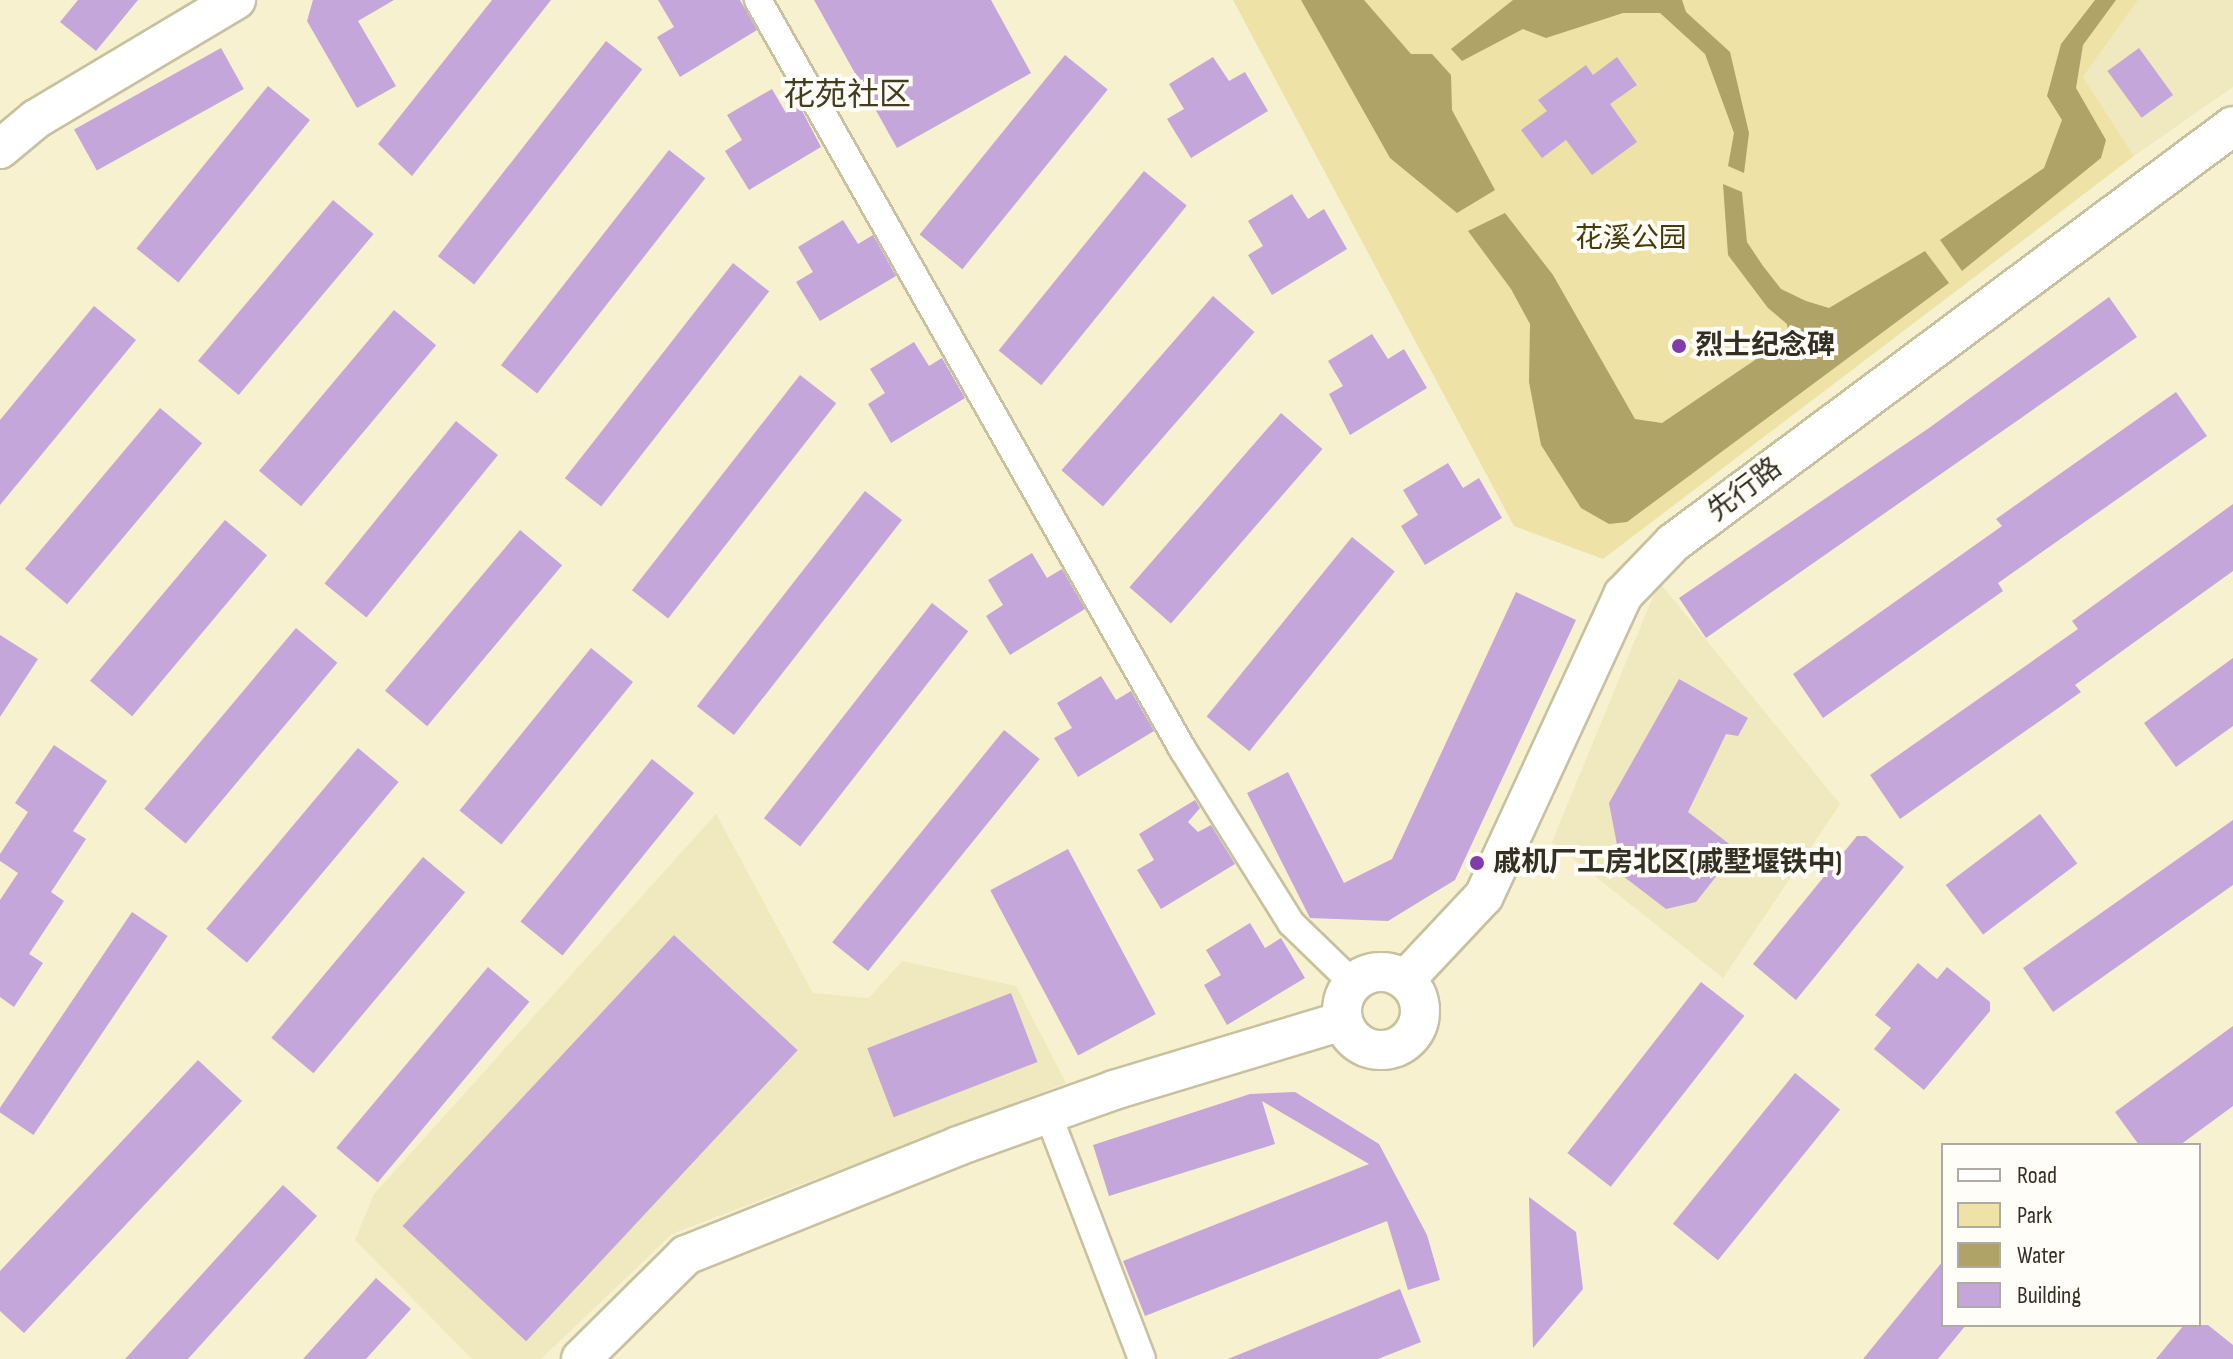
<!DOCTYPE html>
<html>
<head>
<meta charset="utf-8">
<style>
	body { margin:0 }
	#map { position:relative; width:2233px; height:1359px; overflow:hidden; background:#f7f1cf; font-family:"Sofia Sans Condensed","Noto Sans SC",sans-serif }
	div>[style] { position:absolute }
	.built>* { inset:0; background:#f0e8be }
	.green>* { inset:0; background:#eee2a7 }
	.water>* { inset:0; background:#afa368 }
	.building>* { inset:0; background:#c4a6da; transform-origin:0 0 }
	.roads { filter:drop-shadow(2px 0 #c7c1a0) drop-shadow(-2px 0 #c7c1a0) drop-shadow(0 2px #c7c1a0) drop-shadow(0 -2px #c7c1a0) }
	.street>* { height:26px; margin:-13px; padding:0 13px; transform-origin:13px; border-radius:13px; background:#fff }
	.secondary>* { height:38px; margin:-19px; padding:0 19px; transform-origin:19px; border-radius:19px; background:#fff }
	.secondary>.ring { margin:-19px; padding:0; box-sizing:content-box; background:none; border:38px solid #fff; border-radius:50% }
	.dots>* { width:22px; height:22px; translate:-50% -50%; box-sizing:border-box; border:4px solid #fffdf7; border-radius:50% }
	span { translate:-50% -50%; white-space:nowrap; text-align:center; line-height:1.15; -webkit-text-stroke:8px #fffdf7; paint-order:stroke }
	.park-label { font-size:28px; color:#443b09 }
	.poi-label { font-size:28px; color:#333023; font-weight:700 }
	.left { translate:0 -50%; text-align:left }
	.street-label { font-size:28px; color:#333023 }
	.quarter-label { font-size:32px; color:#433d20 }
	.legend { position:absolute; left:1941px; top:1143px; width:260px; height:184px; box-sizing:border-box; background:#fffdf7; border:2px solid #adaba2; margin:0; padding:10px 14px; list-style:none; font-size:24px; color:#333023 }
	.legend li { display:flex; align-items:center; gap:16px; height:40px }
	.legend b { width:40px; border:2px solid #adaba2 }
</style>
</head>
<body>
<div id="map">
	<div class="built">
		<div style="clip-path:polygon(2138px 0,2233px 0,2233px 87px,2134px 156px,2083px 77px)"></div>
		<div style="clip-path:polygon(1659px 582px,1840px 804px,1723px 978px,1552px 842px)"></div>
		<div style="clip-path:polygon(716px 814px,813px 993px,869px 998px,902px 961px,1016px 986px,1066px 1083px,672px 1234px,541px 1359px,472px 1359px,355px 1240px,374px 1194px)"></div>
	</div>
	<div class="green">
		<div style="clip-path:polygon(1233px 0,2138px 0,2083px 77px,2134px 156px,1603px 559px,1514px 526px)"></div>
	</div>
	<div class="water">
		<div style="clip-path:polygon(1301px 0,1364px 0,1411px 54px,1432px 54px,1451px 75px,1452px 110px,1495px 190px,1457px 213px,1390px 158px)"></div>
		<div style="clip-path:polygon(1513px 0,1682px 0,1686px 12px,1730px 52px,1749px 133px,1744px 173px,1728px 166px,1734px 133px,1705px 54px,1660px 13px,1623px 13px,1546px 38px,1523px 29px,1462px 61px,1451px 49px)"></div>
		<div style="clip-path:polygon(2095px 0,2116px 0,2083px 45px,2076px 88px,2106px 140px,2101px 158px,1962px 271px,1940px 240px,2044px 168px,2062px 120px,2047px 96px,2061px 44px)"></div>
		<div style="clip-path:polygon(1723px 184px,1742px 192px,1747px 242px,1763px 266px,1781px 289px,1806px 301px,1829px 308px,1925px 251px,1949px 283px,1627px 522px,1609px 524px,1581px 508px,1541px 445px,1529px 382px,1530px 324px,1511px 289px,1468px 231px,1505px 213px,1553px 275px,1635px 419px,1662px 423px,1789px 337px,1787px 324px,1768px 308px,1728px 255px)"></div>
	</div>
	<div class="building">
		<div style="clip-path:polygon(78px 0,138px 0,96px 51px,60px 22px)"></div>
		<div style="clip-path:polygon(313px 0,394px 0,358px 21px,396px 86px,357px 108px,307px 21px)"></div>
		<div style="clip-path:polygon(492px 0,551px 0,412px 176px,378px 144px)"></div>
		<div style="clip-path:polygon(658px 0,740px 0,757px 30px,680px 77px,657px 37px,674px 27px)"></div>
		<div style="clip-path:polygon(814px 0,991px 0,1031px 73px,897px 148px)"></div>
		<div style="left:606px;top:41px;width:46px;height:273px;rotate:38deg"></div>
		<div style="left:221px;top:48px;width:47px;height:168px;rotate:61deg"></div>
		<div style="left:2139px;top:48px;width:58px;height:39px;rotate:54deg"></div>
		<div style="left:1065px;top:55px;width:55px;height:231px;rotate:39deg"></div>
		<div style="clip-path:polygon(1213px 57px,1229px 81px,1245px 72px,1268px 111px,1191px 158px,1167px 119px,1184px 109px,1169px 84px)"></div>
		<div style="clip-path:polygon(1617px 57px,1637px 85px,1610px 104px,1637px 142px,1592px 175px,1566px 140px,1542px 158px,1521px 130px,1547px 111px,1538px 100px,1586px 65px,1593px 75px)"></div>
		<div style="left:268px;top:86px;width:54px;height:209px;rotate:39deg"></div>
		<div style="clip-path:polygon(772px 89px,786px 113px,799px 105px,821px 147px,749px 190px,725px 151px,742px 140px,727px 115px)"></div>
		<div style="left:669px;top:150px;width:46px;height:273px;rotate:38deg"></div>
		<div style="left:1144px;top:171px;width:55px;height:231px;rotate:39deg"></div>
		<div style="clip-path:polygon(1292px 194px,1308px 219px,1324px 209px,1347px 249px,1272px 295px,1248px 255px,1263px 246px,1248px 221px)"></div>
		<div style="left:333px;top:200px;width:53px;height:210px;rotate:40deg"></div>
		<div style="clip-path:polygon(843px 220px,858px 244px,873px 235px,896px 276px,820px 321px,796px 282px,813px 272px,798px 247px)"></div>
		<div style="left:733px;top:263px;width:46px;height:273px;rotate:38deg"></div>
		<div style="left:1213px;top:296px;width:55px;height:231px;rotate:41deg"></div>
		<div style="clip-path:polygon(2109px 297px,2137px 337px,1706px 638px,1679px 598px,1929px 428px)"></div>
		<div style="clip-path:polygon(94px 306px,136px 340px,0 505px,0 420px)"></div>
		<div style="left:394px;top:310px;width:55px;height:210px;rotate:40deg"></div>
		<div style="clip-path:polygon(1372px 334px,1388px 359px,1404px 349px,1427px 388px,1350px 435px,1329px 394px,1343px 386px,1328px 361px)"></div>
		<div style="clip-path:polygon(914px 342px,929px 366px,942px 358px,965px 398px,891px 443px,868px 404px,885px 393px,870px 369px)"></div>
		<div style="left:800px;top:375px;width:46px;height:273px;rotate:38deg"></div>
		<div style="clip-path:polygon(2176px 392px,2207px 436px,1998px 583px,2003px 591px,1823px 718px,1793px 674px,2002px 526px,1996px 519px)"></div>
		<div style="left:160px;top:408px;width:55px;height:210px;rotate:40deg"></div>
		<div style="left:1281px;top:413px;width:55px;height:231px;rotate:41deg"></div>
		<div style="left:456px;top:421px;width:54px;height:209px;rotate:39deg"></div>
		<div style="clip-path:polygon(1448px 463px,1463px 488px,1479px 478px,1502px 518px,1425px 565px,1401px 526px,1418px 515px,1403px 490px)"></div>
		<div style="left:865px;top:491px;width:47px;height:273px;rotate:38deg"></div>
		<div style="clip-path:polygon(2233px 504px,2233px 571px,2075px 685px,2081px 692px,1900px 819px,1870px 775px,2078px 629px,2072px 621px)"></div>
		<div style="left:225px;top:520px;width:55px;height:210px;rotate:40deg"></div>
		<div style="left:520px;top:530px;width:55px;height:210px;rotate:40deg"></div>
		<div style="left:1352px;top:537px;width:55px;height:231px;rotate:39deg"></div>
		<div style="clip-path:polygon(1032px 553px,1047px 578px,1062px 569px,1085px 609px,1010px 655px,986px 616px,1003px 605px,988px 580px)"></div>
		<div style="clip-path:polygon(1516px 592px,1576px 620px,1455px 880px,1388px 921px,1310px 918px,1247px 793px,1288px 772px,1344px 883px,1392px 859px)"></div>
		<div style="left:932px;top:603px;width:46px;height:273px;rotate:38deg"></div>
		<div style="left:296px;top:628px;width:54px;height:236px;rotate:40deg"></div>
		<div style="clip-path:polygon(0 635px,38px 659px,0 717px)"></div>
		<div style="left:591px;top:648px;width:54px;height:209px;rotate:39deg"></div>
		<div style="clip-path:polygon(2233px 658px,2233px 726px,2176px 767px,2144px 723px)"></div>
		<div style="clip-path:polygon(1101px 676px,1116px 700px,1131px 691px,1154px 731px,1078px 777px,1054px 738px,1072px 728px,1057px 703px)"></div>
		<div style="clip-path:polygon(1679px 679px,1748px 718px,1738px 736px,1726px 734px,1688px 812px,1737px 850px,1696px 902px,1666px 909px,1623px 876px,1609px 803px)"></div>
		<div style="left:1004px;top:730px;width:46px;height:273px;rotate:39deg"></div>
		<div style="clip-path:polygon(54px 745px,107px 781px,73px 831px,86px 839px,51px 892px,64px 901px,29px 954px,43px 963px,14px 1007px,0 997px,0 900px,18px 873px,0 861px,0 854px,28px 812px,15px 803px)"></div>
		<div style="left:358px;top:748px;width:53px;height:236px;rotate:40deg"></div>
		<div style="left:652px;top:759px;width:54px;height:209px;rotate:39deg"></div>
		<div style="clip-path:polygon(1195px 800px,1200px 808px,1188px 822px,1198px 832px,1211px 825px,1235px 864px,1161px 909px,1137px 870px,1154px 860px,1139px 834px)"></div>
		<div style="left:2040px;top:814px;width:62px;height:118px;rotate:53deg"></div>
		<div style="clip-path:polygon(2233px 820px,2233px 885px,2053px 1012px,2023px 968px)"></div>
		<div style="clip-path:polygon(1857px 836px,1866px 836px,1904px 867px,1796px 1000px,1753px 964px)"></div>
		<div style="left:1068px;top:849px;width:187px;height:88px;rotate:62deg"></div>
		<div style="left:423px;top:857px;width:55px;height:236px;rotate:40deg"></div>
		<div style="left:132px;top:912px;width:43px;height:240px;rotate:34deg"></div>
		<div style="clip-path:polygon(1250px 923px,1265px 948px,1281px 938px,1305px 978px,1227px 1025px,1204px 985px,1221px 975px,1206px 950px)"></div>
		<div style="left:674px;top:935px;width:169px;height:398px;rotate:43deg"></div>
		<div style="clip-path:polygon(1918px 963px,1937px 979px,1947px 967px,1990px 1002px,1990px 1011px,1924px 1090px,1874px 1049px,1891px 1028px,1875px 1015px)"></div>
		<div style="left:488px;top:967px;width:54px;height:236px;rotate:40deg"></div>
		<div style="left:1701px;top:982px;width:55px;height:217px;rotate:38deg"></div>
		<div style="left:1011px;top:993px;width:74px;height:154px;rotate:69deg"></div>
		<div style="clip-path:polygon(2233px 1026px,2233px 1106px,2180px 1145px,2139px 1145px,2115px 1112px)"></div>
		<div style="clip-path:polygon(198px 1060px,242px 1101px,24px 1333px,0 1311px,0 1271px)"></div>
		<div style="left:1795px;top:1073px;width:58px;height:194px;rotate:39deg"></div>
		<div style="clip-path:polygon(1295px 1092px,1379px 1144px,1427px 1235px,1440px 1280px,1408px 1290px,1387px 1221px,1145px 1316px,1123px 1261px,1369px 1164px,1262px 1101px,1275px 1144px,1109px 1196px,1093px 1145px,1250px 1094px)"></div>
		<div style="clip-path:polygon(283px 1185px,317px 1216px,188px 1359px,125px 1359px)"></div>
		<div style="clip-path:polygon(1529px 1197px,1576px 1232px,1583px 1289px,1533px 1348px)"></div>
		<div style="clip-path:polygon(1943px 1261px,1943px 1325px,1966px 1325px,1938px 1359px,1863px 1359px)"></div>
		<div style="clip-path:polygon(376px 1278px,411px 1309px,366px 1359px,303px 1359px)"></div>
		<div style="clip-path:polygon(1400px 1289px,1421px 1342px,1378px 1359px,1228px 1359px)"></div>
		<div style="clip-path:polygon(2184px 1325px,2208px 1325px,2233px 1345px,2233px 1359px,2156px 1359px)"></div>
	</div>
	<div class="roads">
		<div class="street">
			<div style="left:758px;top:0;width:862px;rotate:60.46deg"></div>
			<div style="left:1183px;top:750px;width:204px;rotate:58deg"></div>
			<div style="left:1291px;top:923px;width:86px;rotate:44.1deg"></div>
			<div style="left:1048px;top:1114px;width:262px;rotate:69deg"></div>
		</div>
		<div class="secondary">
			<div style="left:0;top:149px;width:47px;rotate:-39.8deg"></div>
			<div style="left:36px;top:119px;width:233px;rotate:-30.8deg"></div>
			<div class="ring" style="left:1342px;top:972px;width:40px;height:40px"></div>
			<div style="left:1405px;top:980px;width:115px;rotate:-46.8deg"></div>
			<div style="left:1484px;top:896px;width:332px;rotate:-65.2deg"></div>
			<div style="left:1623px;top:595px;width:72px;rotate:-46.1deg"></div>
			<div style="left:1673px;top:543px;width:698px;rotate:-36.67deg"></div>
			<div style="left:581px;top:1359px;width:148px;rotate:-44.7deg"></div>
			<div style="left:686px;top:1255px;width:293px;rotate:-21.8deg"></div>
			<div style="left:958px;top:1146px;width:166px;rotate:-19.7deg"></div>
			<div style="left:1114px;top:1090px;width:239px;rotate:-16.8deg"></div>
		</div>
	</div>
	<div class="dots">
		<div style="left:1679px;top:346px;background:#833aad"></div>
		<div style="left:1477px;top:863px;background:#833aad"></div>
	</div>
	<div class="park-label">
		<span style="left:1631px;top:239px">花溪公园</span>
	</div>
	<div class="poi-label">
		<span class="left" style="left:1695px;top:346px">烈士纪念碑</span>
		<span class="left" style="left:1493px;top:863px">戚机厂工房北区(戚墅堰铁中)</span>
	</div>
	<div class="street-label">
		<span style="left:1745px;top:490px;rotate:-37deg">先行路</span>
	</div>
	<div class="quarter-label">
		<span style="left:847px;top:96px">花苑社区</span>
	</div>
	<ul class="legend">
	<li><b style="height:10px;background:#fff"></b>Road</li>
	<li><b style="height:22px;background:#eee2a7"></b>Park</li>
	<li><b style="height:22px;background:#afa368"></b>Water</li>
	<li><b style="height:22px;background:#c4a6da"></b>Building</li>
	</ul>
</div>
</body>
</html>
